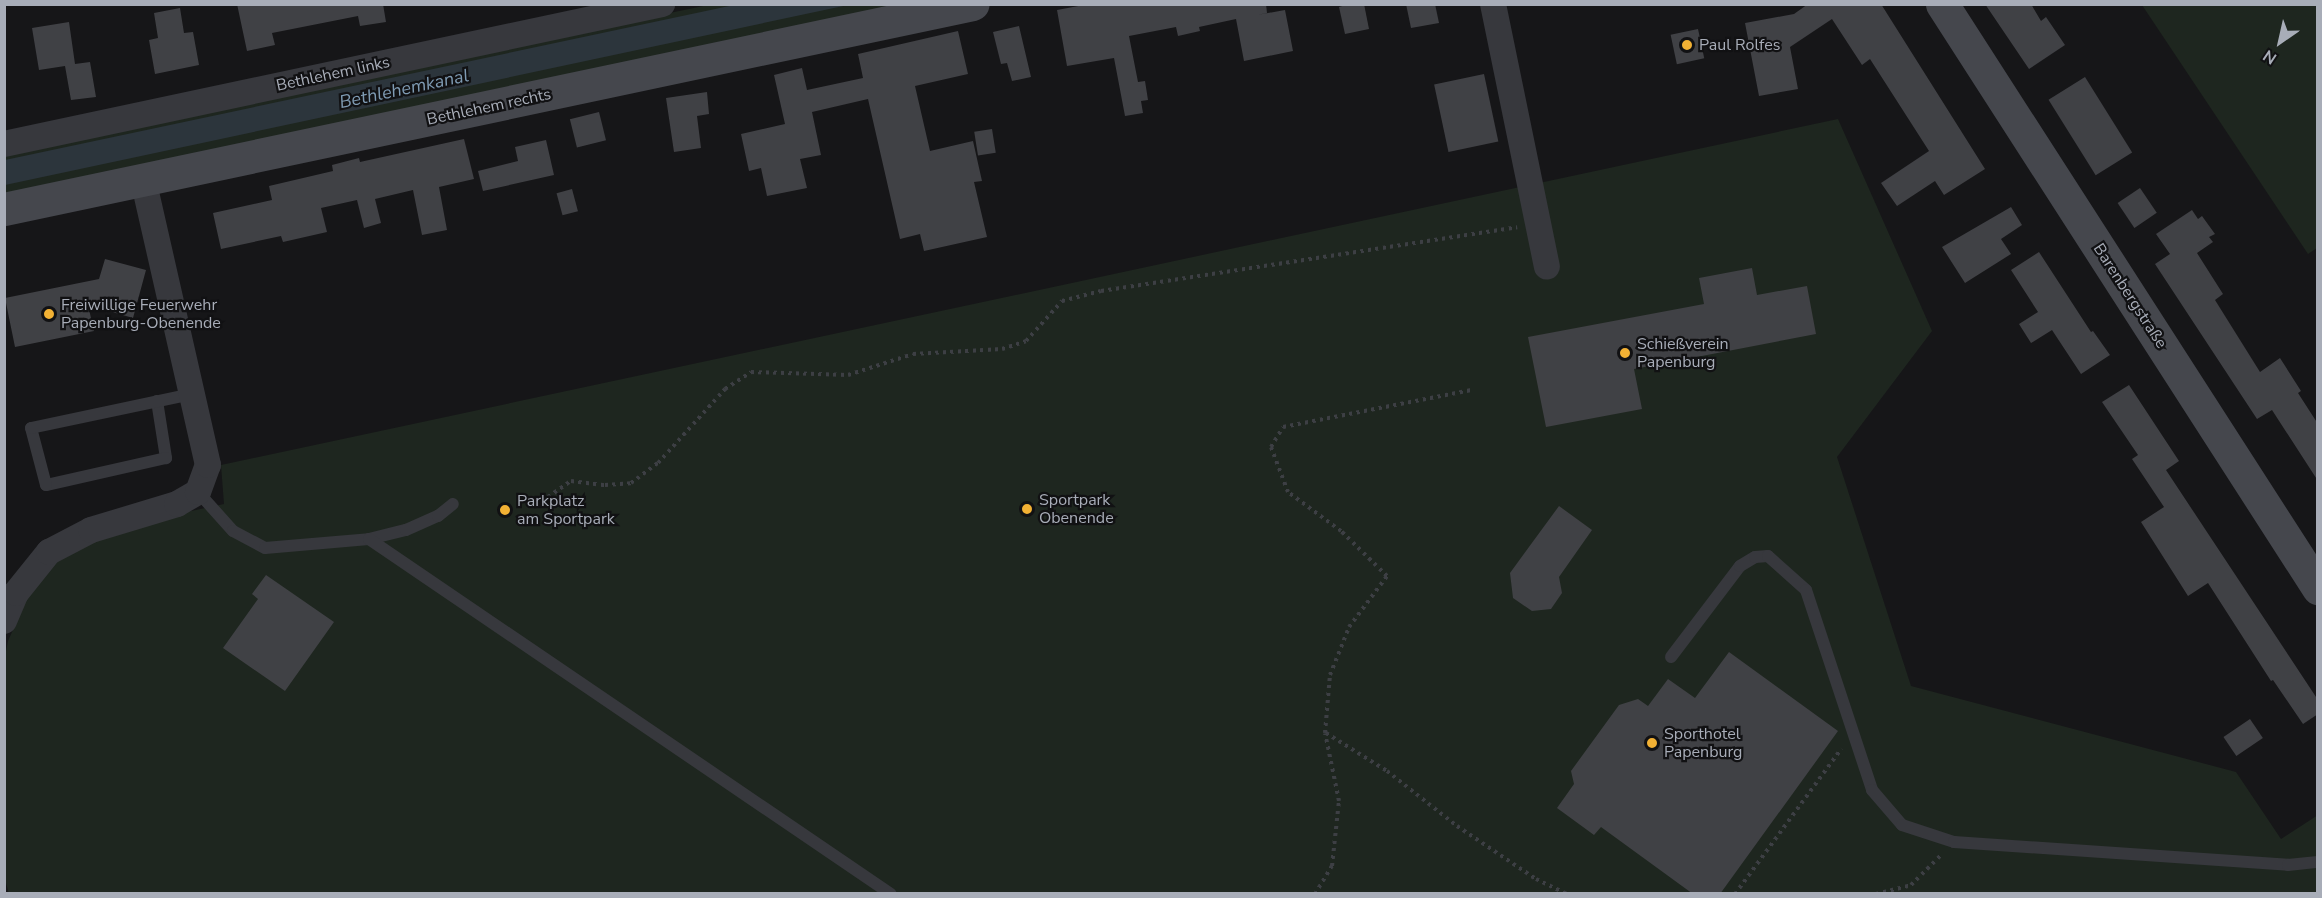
<!DOCTYPE html>
<html>
<head>
<meta charset="utf-8">
<style>
	body { margin:0 }
	#map { position:relative; width:2322px; height:898px; overflow:hidden; background:#161618; font-family:"Nunito Sans",sans-serif }
	div>[style] { position:absolute }
	.green>* { inset:0; background:#1e261f }
	.water>* { inset:0; background:#2c353c }
	.building>* { inset:0; background:#404145; transform-origin:0 0 }
	.path>* { height:4px; margin-top:-2px; transform-origin:0; background:repeating-linear-gradient(90deg,#3d3f44 0 3px,transparent 0 7.5px) }
	.lane>* { height:12px; margin:-6px; padding:0 6px; transform-origin:6px; border-radius:6px; background:#37383d }
	.street>* { height:26px; margin:-13px; padding:0 13px; transform-origin:13px; border-radius:13px; background:#37383d }
	.secondary>* { height:33px; margin:-16.5px; padding:0 16.5px; transform-origin:16.5px; border-radius:16.5px; background:#45474d }
	.dots>* { width:16px; height:16px; translate:-50% -50%; box-sizing:border-box; border:3px solid #111113; border-radius:50% }
	span { translate:-50% -50%; white-space:nowrap; text-align:center; line-height:1.15; -webkit-text-stroke:4.5px #111113; paint-order:stroke }
	.poi-label { font-size:16px; color:#a8adb8 }
	.left { translate:0 -50%; text-align:left }
	.street-label { font-size:16px; color:#a8adb8 }
	.water-label { font-size:18px; color:#7f9bb3; font-style:italic }
	.frame { position:absolute; inset:0; border:6px solid #a8adb8; pointer-events:none }
	.north { position:absolute; left:2250px; top:12px; width:60px; height:60px; -webkit-text-stroke:4px #111113; paint-order:stroke; rotate:214deg; font-size:16px; font-weight:700; line-height:24px; text-align:center; color:#a8adb8 }
	.north::after { content:''; display:block; margin:auto; width:21px; height:27px; background:#a8adb8; clip-path:polygon(50% 0,100% 100%,50% 72%,0 100%) }
</style>
</head>
<body>
<div id="map">
	<div class="green">
		<div style="clip-path:polygon(708px 5px,930px 5px,5px 200px,4px 152px)"></div>
		<div style="clip-path:polygon(2142px 5px,2317px 5px,2317px 248px,2308px 254px)"></div>
		<div style="clip-path:polygon(1838px 119px,1932px 331px,1837px 457px,1911px 686px,2236px 772px,2281px 839px,2318px 815px,2317px 894px,9px 894px,4px 876px,5px 656px,8px 641px,28px 596px,63px 552px,177px 514px,224px 504px,221px 465px)"></div>
	</div>
	<div class="water">
		<div style="clip-path:polygon(734px 5px,848px 5px,5px 185px,5px 160px)"></div>
	</div>
	<div class="building">
		<div style="clip-path:polygon(237px 4px,383px 4px,386px 22px,360px 26px,358px 16px,272px 33px,275px 45px,247px 51px)"></div>
		<div style="clip-path:polygon(1089px 4px,1266px 4px,1267px 13px,1257px 15px,1285px 10px,1293px 51px,1244px 61px,1236px 19px,1199px 27px,1200px 31px,1178px 36px,1176px 27px,1129px 36px,1138px 82px,1145px 81px,1148px 100px,1141px 101px,1143px 113px,1125px 116px,1114px 58px,1067px 66px,1057px 10px)"></div>
		<div style="clip-path:polygon(1349px 4px,1364px 4px,1369px 29px,1345px 34px,1339px 7px)"></div>
		<div style="clip-path:polygon(1406px 4px,1435px 4px,1439px 23px,1411px 28px)"></div>
		<div style="clip-path:polygon(1808px 4px,1881px 4px,1985px 169px,1944px 195px,1935px 181px,1897px 206px,1881px 183px,1929px 151px,1870px 59px,1862px 65px,1832px 19px,1790px 47px,1798px 89px,1759px 96px,1745px 23px,1794px 14px)"></div>
		<div style="clip-path:polygon(1985px 4px,2031px 4px,2041px 21px,2046px 17px,2065px 45px,2029px 69px)"></div>
		<div style="clip-path:polygon(180px 8px,184px 33px,193px 32px,199px 65px,155px 74px,149px 40px,158px 38px,154px 13px)"></div>
		<div style="clip-path:polygon(69px 22px,75px 64px,90px 62px,96px 97px,71px 100px,65px 66px,39px 70px,32px 28px)"></div>
		<div style="clip-path:polygon(1019px 26px,1031px 77px,1012px 81px,1007px 63px,1001px 64px,993px 32px)"></div>
		<div style="left:1698px;top:29px;width:30px;height:28px;rotate:78deg"></div>
		<div style="clip-path:polygon(958px 31px,968px 74px,915px 86px,930px 151px,973px 141px,982px 181px,974px 182px,987px 237px,924px 251px,920px 234px,900px 239px,868px 99px,812px 112px,821px 155px,800px 159px,807px 188px,767px 196px,761px 168px,749px 171px,741px 134px,785px 124px,774px 75px,802px 68px,807px 90px,863px 78px,858px 54px)"></div>
		<div style="left:1484px;top:74px;width:69px;height:51px;rotate:78deg"></div>
		<div style="left:2085px;top:77px;width:89px;height:43px;rotate:58deg"></div>
		<div style="clip-path:polygon(707px 92px,709px 114px,697px 116px,701px 148px,674px 152px,666px 98px)"></div>
		<div style="left:599px;top:112px;width:29px;height:30px;rotate:76deg"></div>
		<div style="left:992px;top:129px;width:24px;height:18px;rotate:81deg"></div>
		<div style="clip-path:polygon(464px 139px,474px 179px,439px 187px,447px 230px,422px 235px,413px 190px,375px 199px,381px 223px,364px 228px,357px 200px,321px 208px,327px 232px,283px 242px,281px 236px,221px 249px,213px 213px,272px 200px,269px 186px,333px 171px,332px 165px,359px 158px,360px 162px)"></div>
		<div style="clip-path:polygon(546px 140px,554px 175px,483px 191px,478px 171px,518px 161px,515px 147px)"></div>
		<div style="left:2140px;top:188px;width:30px;height:27px;rotate:56deg"></div>
		<div style="left:572px;top:189px;width:23px;height:16px;rotate:75deg"></div>
		<div style="clip-path:polygon(2011px 207px,2022px 225px,2001px 239px,2011px 254px,1965px 283px,1942px 247px)"></div>
		<div style="clip-path:polygon(2192px 210px,2198px 219px,2202px 216px,2215px 234px,2209px 237px,2213px 242px,2197px 253px,2223px 294px,2215px 300px,2260px 372px,2280px 358px,2301px 391px,2298px 393px,2318px 424px,2318px 481px,2272px 410px,2257px 419px,2155px 264px,2170px 254px,2156px 234px)"></div>
		<div style="clip-path:polygon(2039px 252px,2091px 332px,2093px 331px,2110px 355px,2081px 374px,2052px 330px,2031px 343px,2019px 324px,2038px 312px,2011px 270px)"></div>
		<div style="clip-path:polygon(105px 259px,146px 270px,133px 318px,88px 305px,94px 331px,15px 347px,5px 298px,99px 279px)"></div>
		<div style="clip-path:polygon(1752px 268px,1757px 295px,1807px 286px,1816px 334px,1634px 369px,1642px 409px,1546px 427px,1528px 337px,1704px 304px,1699px 278px)"></div>
		<div style="clip-path:polygon(2129px 385px,2179px 461px,2166px 470px,2318px 700px,2318px 714px,2303px 724px,2273px 680px,2271px 681px,2208px 583px,2188px 596px,2141px 522px,2164px 507px,2132px 459px,2138px 455px,2102px 402px)"></div>
		<div style="clip-path:polygon(1559px 506px,1592px 530px,1559px 577px,1562px 593px,1551px 609px,1532px 611px,1513px 598px,1510px 573px)"></div>
		<div style="clip-path:polygon(266px 575px,334px 622px,285px 691px,223px 648px,258px 599px,252px 594px)"></div>
		<div style="clip-path:polygon(1729px 652px,1838px 731px,1720px 894px,1693px 894px,1601px 827px,1594px 835px,1557px 808px,1574px 784px,1571px 771px,1619px 705px,1638px 699px,1648px 706px,1668px 679px,1695px 698px)"></div>
		<div style="left:2250px;top:719px;width:23px;height:32px;rotate:56deg"></div>
	</div>
	<div class="path">
		<div style="left:548px;top:497px;width:28px;rotate:-35deg"></div>
		<div style="left:571px;top:481px;width:34px;rotate:7deg"></div>
		<div style="left:605px;top:485px;width:26px;rotate:-4deg"></div>
		<div style="left:631px;top:483px;width:34px;rotate:-37deg"></div>
		<div style="left:658px;top:463px;width:100px;rotate:-47.8deg"></div>
		<div style="left:725px;top:389px;width:31px;rotate:-33deg"></div>
		<div style="left:751px;top:372px;width:97px;rotate:1.8deg"></div>
		<div style="left:848px;top:375px;width:68px;rotate:-17.9deg"></div>
		<div style="left:913px;top:354px;width:89px;rotate:-3.2deg"></div>
		<div style="left:1002px;top:349px;width:25px;rotate:-18deg"></div>
		<div style="left:1026px;top:341px;width:54px;rotate:-48deg"></div>
		<div style="left:1062px;top:301px;width:40px;rotate:-14.4deg"></div>
		<div style="left:1101px;top:291px;width:421px;rotate:-8.7deg"></div>
		<div style="left:1326px;top:733px;width:72px;rotate:31.9deg"></div>
		<div style="left:1387px;top:771px;width:89px;rotate:38.2deg"></div>
		<div style="left:1457px;top:826px;width:95px;rotate:33.9deg"></div>
		<div style="left:1536px;top:879px;width:34px;rotate:26deg"></div>
		<div style="left:1315px;top:894px;width:33px;rotate:-59deg"></div>
		<div style="left:1332px;top:866px;width:65px;rotate:-83.9deg"></div>
		<div style="left:1339px;top:801px;width:69px;rotate:-101.6deg"></div>
		<div style="left:1325px;top:733px;width:58px;rotate:-85.1deg"></div>
		<div style="left:1330px;top:675px;width:52px;rotate:-68.4deg"></div>
		<div style="left:1349px;top:627px;width:64px;rotate:-53.3deg"></div>
		<div style="left:1387px;top:576px;width:64px;rotate:-135.6deg"></div>
		<div style="left:1341px;top:531px;width:66px;rotate:-143.7deg"></div>
		<div style="left:1288px;top:492px;width:48px;rotate:-110.7deg"></div>
		<div style="left:1271px;top:447px;width:23px;rotate:-59deg"></div>
		<div style="left:1283px;top:427px;width:192px;rotate:-11.1deg"></div>
		<div style="left:1735px;top:894px;width:180px;rotate:-53.8deg"></div>
		<div style="left:1876px;top:894px;width:36px;rotate:-14deg"></div>
		<div style="left:1911px;top:885px;width:42px;rotate:-45deg"></div>
	</div>
	<div class="lane">
		<div style="left:157px;top:401px;width:58px;rotate:81deg"></div>
		<div style="left:166px;top:458px;width:123px;rotate:167.3deg"></div>
		<div style="left:46px;top:485px;width:59px;rotate:-104.7deg"></div>
		<div style="left:31px;top:428px;width:165px;rotate:-11.9deg"></div>
		<div style="left:198px;top:492px;width:52px;rotate:48.1deg"></div>
		<div style="left:233px;top:531px;width:36px;rotate:28deg"></div>
		<div style="left:265px;top:548px;width:104px;rotate:-4.9deg"></div>
		<div style="left:369px;top:539px;width:38px;rotate:-14deg"></div>
		<div style="left:406px;top:530px;width:35px;rotate:-24deg"></div>
		<div style="left:438px;top:516px;width:19px;rotate:-39deg"></div>
		<div style="left:369px;top:539px;width:631px;rotate:34.22deg"></div>
		<div style="left:1671px;top:657px;width:114px;rotate:-52.8deg"></div>
		<div style="left:1740px;top:566px;width:17px;rotate:-31deg"></div>
		<div style="left:1755px;top:557px;width:13px;rotate:-4deg"></div>
		<div style="left:1768px;top:556px;width:51px;rotate:41.8deg"></div>
		<div style="left:1806px;top:590px;width:211px;rotate:71.7deg"></div>
		<div style="left:1872px;top:790px;width:46px;rotate:49.4deg"></div>
		<div style="left:1902px;top:825px;width:55px;rotate:18.1deg"></div>
		<div style="left:1954px;top:842px;width:335px;rotate:3.9deg"></div>
		<div style="left:2288px;top:865px;width:30px;rotate:-6deg"></div>
	</div>
	<div class="street">
		<div style="left:1493px;top:4px;width:268px;rotate:78.4deg"></div>
		<div style="left:4px;top:144px;width:673px;rotate:-12.01deg"></div>
		<div style="left:4px;top:621px;width:30px;rotate:-67deg"></div>
		<div style="left:16px;top:593px;width:53px;rotate:-51.2deg"></div>
		<div style="left:49px;top:552px;width:47px;rotate:-27.6deg"></div>
		<div style="left:91px;top:530px;width:90px;rotate:-16.8deg"></div>
		<div style="left:177px;top:504px;width:24px;rotate:-30deg"></div>
		<div style="left:198px;top:492px;width:29px;rotate:-70deg"></div>
		<div style="left:208px;top:465px;width:292px;rotate:-102.8deg"></div>
	</div>
	<div class="secondary">
		<div style="left:1942px;top:4px;width:695px;rotate:57.23deg"></div>
		<div style="left:4px;top:209px;width:990px;rotate:-11.95deg"></div>
	</div>
	<div class="dots">
		<div style="left:1687px;top:45px;background:#f2b134"></div>
		<div style="left:49px;top:314px;background:#f2b134"></div>
		<div style="left:1625px;top:353px;background:#f2b134"></div>
		<div style="left:1027px;top:509px;background:#f2b134"></div>
		<div style="left:505px;top:510px;background:#f2b134"></div>
		<div style="left:1652px;top:743px;background:#f2b134"></div>
	</div>
	<div class="poi-label">
		<span class="left" style="left:1699px;top:45px">Paul Rolfes</span>
		<span class="left" style="left:61px;top:314px">Freiwillige Feuerwehr<br>Papenburg-Obenende</span>
		<span class="left" style="left:1637px;top:353px">Schießverein<br>Papenburg</span>
		<span class="left" style="left:1039px;top:509px">Sportpark<br>Obenende</span>
		<span class="left" style="left:517px;top:510px">Parkplatz<br>am Sportpark</span>
		<span class="left" style="left:1664px;top:743px">Sporthotel<br>Papenburg</span>
	</div>
	<div class="street-label">
		<span style="left:333px;top:74px;rotate:-12deg">Bethlehem links</span>
		<span style="left:489px;top:107px;rotate:-12deg">Bethlehem rechts</span>
		<span style="left:2130px;top:296px;rotate:57deg">Barenbergstraße</span>
	</div>
	<div class="water-label">
		<span style="left:404px;top:89px;rotate:-12deg">Bethlehemkanal</span>
	</div>
	<div class="frame"></div>
	<div class="north">N</div>
</div>
</body>
</html>
